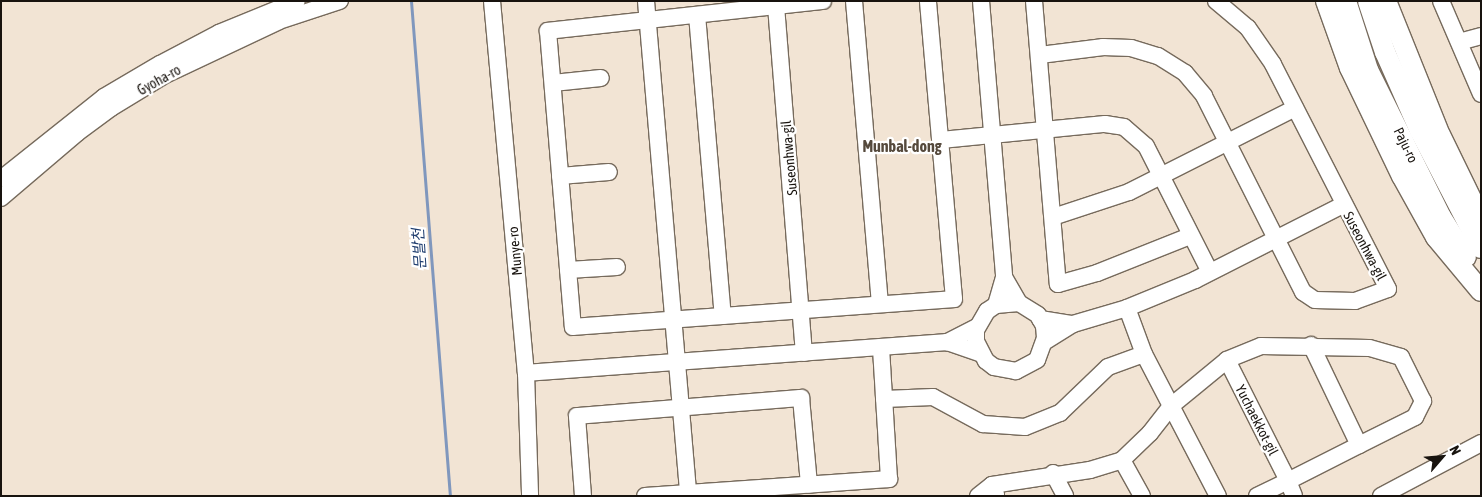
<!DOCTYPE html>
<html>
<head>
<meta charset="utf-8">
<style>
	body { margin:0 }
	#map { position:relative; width:1482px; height:497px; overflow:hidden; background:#f2e4d4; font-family:"Asap Condensed","Noto Sans KR",sans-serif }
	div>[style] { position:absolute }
	.stream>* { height:3px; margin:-1.5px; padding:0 1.5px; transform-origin:1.5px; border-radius:1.5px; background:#8097bd }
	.roads { filter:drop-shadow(1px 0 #766a5c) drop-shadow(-1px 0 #766a5c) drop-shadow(0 1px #766a5c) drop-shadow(0 -1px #766a5c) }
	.minor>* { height:16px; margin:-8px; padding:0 8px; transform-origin:8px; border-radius:8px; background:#fff }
	.major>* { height:20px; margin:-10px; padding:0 10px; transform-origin:10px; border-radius:10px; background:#fff }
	span { translate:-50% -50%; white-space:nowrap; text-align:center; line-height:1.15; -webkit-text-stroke:4.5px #fff; paint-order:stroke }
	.street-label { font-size:14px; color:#18130e }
	.water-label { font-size:15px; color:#203e6f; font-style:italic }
	.quarter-label { font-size:16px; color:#55493c; font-weight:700 }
	.frame { position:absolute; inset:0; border:2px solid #18130e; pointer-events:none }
	.north { position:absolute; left:1417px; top:432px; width:50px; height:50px; -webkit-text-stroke:4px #fff; paint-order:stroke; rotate:63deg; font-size:14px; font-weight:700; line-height:20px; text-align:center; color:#18130e }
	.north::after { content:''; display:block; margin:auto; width:18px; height:22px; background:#18130e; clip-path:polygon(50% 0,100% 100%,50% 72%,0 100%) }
</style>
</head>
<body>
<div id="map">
	<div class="stream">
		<div style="left:411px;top:1px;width:497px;rotate:85.5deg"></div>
	</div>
	<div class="roads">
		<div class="minor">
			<div style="left:492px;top:1px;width:374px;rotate:84.8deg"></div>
			<div style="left:526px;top:373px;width:123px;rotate:88.1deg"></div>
			<div style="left:646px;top:1px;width:494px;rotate:85.1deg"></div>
			<div style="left:823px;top:1px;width:277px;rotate:173.8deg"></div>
			<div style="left:548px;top:31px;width:297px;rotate:85.2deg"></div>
			<div style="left:573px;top:327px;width:382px;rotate:-4.2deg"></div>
			<div style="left:954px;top:299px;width:299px;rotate:-95deg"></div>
			<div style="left:854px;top:1px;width:304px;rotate:85.1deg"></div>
			<div style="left:981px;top:1px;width:277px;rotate:85.2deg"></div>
			<div style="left:1034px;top:1px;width:284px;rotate:85.2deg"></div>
			<div style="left:1058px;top:284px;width:41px;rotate:-15.8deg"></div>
			<div style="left:1097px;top:273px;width:100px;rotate:-21.7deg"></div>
			<div style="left:1441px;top:1px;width:101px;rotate:66.7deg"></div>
			<div style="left:776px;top:6px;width:348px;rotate:85.4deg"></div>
			<div style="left:697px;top:15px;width:302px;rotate:85.1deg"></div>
			<div style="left:1459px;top:42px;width:23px;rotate:-15deg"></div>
			<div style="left:1040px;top:55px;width:64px;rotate:-7.2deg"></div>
			<div style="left:1103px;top:47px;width:28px;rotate:2deg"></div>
			<div style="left:1131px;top:48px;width:28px;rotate:17deg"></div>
			<div style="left:1158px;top:56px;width:32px;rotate:32deg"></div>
			<div style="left:1185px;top:73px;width:30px;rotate:50deg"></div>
			<div style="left:1204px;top:96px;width:220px;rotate:63.2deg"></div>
			<div style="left:1303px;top:292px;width:14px;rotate:34deg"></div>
			<div style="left:1315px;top:300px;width:40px;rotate:1.4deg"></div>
			<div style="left:1355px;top:301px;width:35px;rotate:-20deg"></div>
			<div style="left:1388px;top:289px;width:253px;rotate:-117.1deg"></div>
			<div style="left:1273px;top:64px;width:44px;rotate:-124.8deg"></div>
			<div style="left:1248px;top:28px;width:42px;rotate:-139.8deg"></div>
			<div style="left:553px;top:83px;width:48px;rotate:-5.9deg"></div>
			<div style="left:941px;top:140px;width:165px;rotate:-5.6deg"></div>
			<div style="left:1105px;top:124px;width:19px;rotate:9deg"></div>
			<div style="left:1124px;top:127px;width:29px;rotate:41deg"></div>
			<div style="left:1146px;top:146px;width:141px;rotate:63.1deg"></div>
			<div style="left:560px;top:176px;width:49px;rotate:-4.7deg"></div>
			<div style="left:1px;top:179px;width:132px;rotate:-38.5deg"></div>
			<div style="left:104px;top:97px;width:65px;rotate:-30.5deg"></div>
			<div style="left:160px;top:64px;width:67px;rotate:-27.7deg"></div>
			<div style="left:219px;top:33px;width:84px;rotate:-22.3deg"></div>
			<div style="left:1px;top:198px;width:100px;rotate:-40.5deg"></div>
			<div style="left:77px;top:133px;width:42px;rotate:-36.3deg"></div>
			<div style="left:111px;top:108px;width:63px;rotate:-31.4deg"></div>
			<div style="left:165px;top:75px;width:126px;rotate:-25.3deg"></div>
			<div style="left:279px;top:21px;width:64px;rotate:-18.2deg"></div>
			<div style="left:1053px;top:217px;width:80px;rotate:-18.2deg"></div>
			<div style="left:1129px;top:192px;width:186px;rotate:-26.8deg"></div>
			<div style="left:568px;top:270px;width:49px;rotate:-3.5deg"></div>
			<div style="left:996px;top:305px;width:29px;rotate:-74deg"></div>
			<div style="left:1004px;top:277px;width:30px;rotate:60deg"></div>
			<div style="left:1019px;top:303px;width:22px;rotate:32deg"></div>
			<div style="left:1038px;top:315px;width:13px;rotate:61deg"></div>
			<div style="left:1044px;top:326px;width:12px;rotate:85deg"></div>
			<div style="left:1045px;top:338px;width:23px;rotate:110deg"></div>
			<div style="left:1037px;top:360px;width:24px;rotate:152deg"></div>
			<div style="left:1016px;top:371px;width:22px;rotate:-170deg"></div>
			<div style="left:994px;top:367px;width:10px;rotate:-143deg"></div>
			<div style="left:986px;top:361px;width:22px;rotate:-117deg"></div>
			<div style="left:976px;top:341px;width:11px;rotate:-90deg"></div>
			<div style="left:976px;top:330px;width:22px;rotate:-60deg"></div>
			<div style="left:987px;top:311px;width:11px;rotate:-34deg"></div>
			<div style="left:996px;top:305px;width:23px;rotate:-5deg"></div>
			<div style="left:1127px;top:308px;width:49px;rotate:69.7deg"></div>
			<div style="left:1144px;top:354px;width:160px;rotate:62.5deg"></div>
			<div style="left:1040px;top:319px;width:33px;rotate:9deg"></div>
			<div style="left:1073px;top:324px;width:34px;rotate:148deg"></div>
			<div style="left:1073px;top:324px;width:56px;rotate:-16.5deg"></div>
			<div style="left:1127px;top:308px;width:74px;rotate:-22.4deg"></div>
			<div style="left:1195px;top:280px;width:166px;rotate:-26.9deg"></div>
			<div style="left:977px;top:327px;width:34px;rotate:153deg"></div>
			<div style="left:947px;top:342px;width:36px;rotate:19deg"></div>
			<div style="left:1311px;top:345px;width:111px;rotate:64.4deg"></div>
			<div style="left:526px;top:373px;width:422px;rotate:-4.2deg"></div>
			<div style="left:884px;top:399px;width:49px;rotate:-2.3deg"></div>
			<div style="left:933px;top:397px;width:57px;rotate:28.4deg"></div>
			<div style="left:983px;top:424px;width:42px;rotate:4.1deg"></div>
			<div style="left:1025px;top:427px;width:38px;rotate:-22deg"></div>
			<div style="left:1060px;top:413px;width:66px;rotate:-43.8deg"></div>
			<div style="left:1108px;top:367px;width:38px;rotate:-20deg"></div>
			<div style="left:1122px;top:460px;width:41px;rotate:60.9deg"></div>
			<div style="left:1053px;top:473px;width:26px;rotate:62deg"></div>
			<div style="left:992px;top:485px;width:99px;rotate:-8.7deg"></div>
			<div style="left:1090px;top:470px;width:34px;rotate:-17deg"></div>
			<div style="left:1122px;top:460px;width:39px;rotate:-44deg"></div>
			<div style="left:1150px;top:433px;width:34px;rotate:-52deg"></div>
			<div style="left:1171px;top:406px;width:72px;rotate:-39.4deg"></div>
			<div style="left:583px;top:496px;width:80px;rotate:-94.3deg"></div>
			<div style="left:577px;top:416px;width:225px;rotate:-4.6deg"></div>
			<div style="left:801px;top:398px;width:87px;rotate:84.7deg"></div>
			<div style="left:645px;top:496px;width:245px;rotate:-4deg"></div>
			<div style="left:889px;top:479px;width:132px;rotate:-93.5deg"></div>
			<div style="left:978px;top:496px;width:18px;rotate:-38deg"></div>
			<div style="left:992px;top:485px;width:10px;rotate:66deg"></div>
			<div style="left:1257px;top:496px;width:34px;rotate:-26deg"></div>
			<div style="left:1288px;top:481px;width:80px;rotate:-26.9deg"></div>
			<div style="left:1359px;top:445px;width:63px;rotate:-26.6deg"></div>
			<div style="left:1415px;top:417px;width:18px;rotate:-63deg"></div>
			<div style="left:1423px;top:401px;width:49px;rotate:-116.6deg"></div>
			<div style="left:1401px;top:357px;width:33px;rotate:-164deg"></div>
			<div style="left:1369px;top:348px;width:108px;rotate:-178.9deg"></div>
			<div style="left:1261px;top:346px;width:37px;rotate:158deg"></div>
			<div style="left:1227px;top:360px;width:136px;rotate:63.2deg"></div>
			<div style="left:1288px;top:481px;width:16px;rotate:68deg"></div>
			<div style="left:1381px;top:496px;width:113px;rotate:-27.9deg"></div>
		</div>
		<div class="major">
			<div style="left:1326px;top:1px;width:71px;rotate:70.3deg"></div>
			<div style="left:1350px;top:68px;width:120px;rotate:64.3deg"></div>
			<div style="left:1402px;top:176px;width:70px;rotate:60.9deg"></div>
			<div style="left:1436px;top:237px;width:70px;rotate:50.2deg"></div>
			<div style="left:1346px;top:1px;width:72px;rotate:72.3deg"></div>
			<div style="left:1368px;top:70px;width:164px;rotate:63.6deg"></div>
			<div style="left:1441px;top:217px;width:47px;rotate:58deg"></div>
			<div style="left:1368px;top:1px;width:54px;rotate:71.6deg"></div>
			<div style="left:1385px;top:52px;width:86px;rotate:66.1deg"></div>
			<div style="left:1420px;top:131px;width:132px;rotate:62.5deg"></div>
			<div style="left:1386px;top:1px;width:144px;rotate:68.1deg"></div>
			<div style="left:1440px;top:135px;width:93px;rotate:64deg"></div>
		</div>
	</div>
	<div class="street-label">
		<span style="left:159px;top:80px;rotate:-29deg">Gyoha-ro</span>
		<span style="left:1406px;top:145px;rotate:64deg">Paju-ro</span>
		<span style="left:789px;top:158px;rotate:-95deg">Suseonhwa-gil</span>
		<span style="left:1365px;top:246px;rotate:62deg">Suseonhwa-gil</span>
		<span style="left:515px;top:251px;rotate:-95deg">Munye-ro</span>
		<span style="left:1257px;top:420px;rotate:63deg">Yuchaekkot-gil</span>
	</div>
	<div class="water-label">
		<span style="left:419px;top:249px;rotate:-94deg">문발천</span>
	</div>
	<div class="quarter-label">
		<span style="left:902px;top:146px">Munbal-dong</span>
	</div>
	<div class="frame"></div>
	<div class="north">N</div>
</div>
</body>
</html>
